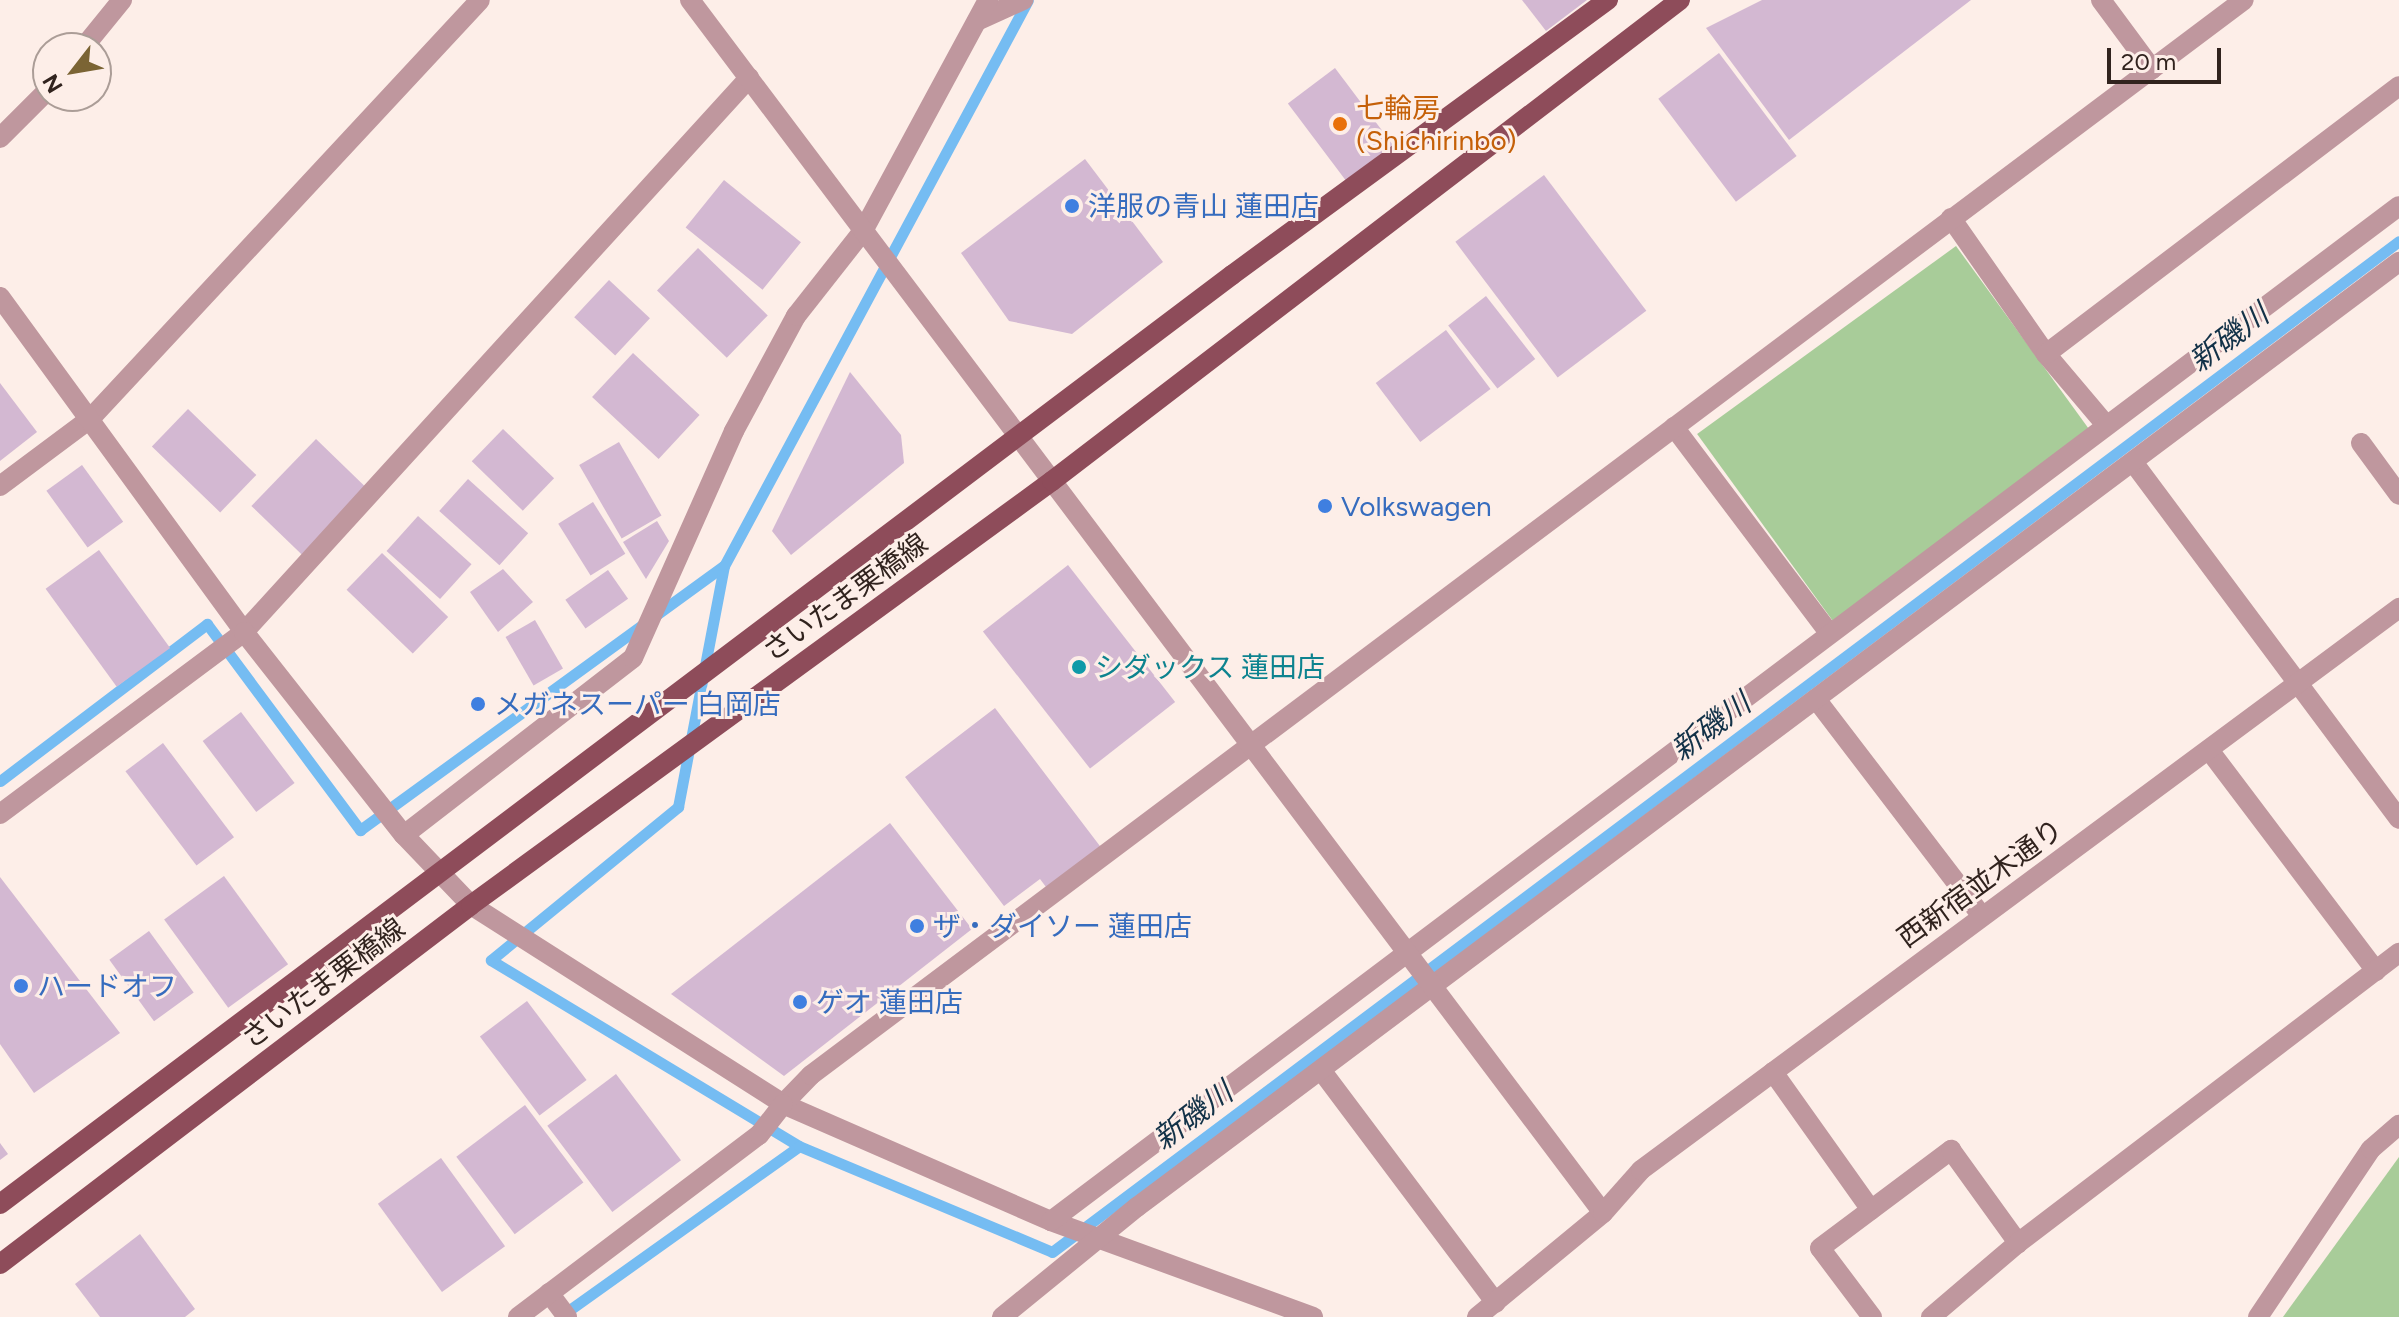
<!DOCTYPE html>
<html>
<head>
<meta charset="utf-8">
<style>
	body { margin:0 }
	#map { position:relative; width:2399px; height:1317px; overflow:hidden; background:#fdeee8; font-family:Figtree,"Noto Sans JP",sans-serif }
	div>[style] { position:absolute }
	.green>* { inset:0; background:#a8cc99; transform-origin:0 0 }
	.stream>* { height:11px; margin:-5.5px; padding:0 5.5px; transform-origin:5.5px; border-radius:5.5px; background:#75bcf2 }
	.building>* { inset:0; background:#d3b8d2; transform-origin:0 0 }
	.minor>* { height:20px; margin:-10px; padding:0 10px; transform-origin:10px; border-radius:10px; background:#bf979e }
	.tertiary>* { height:20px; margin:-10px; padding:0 10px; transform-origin:10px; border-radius:10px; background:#bf979e }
	.primary>* { height:20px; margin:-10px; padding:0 10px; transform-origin:10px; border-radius:10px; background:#8e4c5a }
	.dots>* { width:22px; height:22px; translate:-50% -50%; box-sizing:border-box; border:4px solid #fdeee8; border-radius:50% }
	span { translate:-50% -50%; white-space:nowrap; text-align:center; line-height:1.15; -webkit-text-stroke:6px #fdeee8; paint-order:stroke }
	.food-label { font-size:28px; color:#c56008 }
	.left { translate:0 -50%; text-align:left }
	.shop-label { font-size:28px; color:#366cbe }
	.street-label { font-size:28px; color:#31231e }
	.culture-label { font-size:28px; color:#0d838f }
	.water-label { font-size:30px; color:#133248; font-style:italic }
	.north { position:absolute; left:32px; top:32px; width:80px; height:80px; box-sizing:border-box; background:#fdeee8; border:2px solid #ab9d97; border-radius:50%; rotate:239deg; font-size:22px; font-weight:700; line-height:32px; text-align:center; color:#31231e }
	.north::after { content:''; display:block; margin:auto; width:28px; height:36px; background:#7b6434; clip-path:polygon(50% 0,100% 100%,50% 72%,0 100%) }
	.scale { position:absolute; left:2107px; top:48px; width:114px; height:36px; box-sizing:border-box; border:4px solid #31231e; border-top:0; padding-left:10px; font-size:24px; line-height:28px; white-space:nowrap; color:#31231e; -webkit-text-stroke:6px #fdeee8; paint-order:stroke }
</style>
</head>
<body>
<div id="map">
	<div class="green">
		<div style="left:1956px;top:246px;width:232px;height:320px;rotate:54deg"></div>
		<div style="clip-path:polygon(2399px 1157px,2399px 1317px,2283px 1317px)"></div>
	</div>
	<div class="stream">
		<div style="left:0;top:781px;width:260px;rotate:-37.2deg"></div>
		<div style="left:207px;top:624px;width:257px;rotate:53.4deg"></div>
		<div style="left:360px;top:830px;width:450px;rotate:-36deg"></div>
		<div style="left:799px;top:1146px;width:360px;rotate:-148.9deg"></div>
		<div style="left:491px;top:960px;width:242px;rotate:-39.3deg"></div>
		<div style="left:678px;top:807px;width:245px;rotate:-79.2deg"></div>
		<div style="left:724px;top:566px;width:642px;rotate:-61.76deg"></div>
		<div style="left:561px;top:1316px;width:292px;rotate:-35.5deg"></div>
		<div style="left:799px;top:1146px;width:274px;rotate:22.7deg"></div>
		<div style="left:1052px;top:1252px;width:1684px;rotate:-36.89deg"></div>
	</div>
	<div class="building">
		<div style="clip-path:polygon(1522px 0,1587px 0,1546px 31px)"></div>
		<div style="clip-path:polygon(1762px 0,1971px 0,1789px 140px,1706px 28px)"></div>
		<div style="left:1719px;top:53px;width:129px;height:76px;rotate:53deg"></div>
		<div style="left:1335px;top:68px;width:96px;height:59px;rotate:53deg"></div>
		<div style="clip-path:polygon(1085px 159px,1163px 262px,1072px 334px,1009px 321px,961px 253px)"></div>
		<div style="left:1544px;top:175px;width:170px;height:111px;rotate:53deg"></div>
		<div style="left:724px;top:180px;width:99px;height:61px;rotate:39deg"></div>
		<div style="left:698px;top:248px;width:97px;height:59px;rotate:44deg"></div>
		<div style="left:609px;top:280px;width:56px;height:51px;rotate:43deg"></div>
		<div style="left:1486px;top:296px;width:80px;height:48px;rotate:52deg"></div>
		<div style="left:1446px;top:330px;width:74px;height:88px;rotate:53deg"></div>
		<div style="left:633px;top:353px;width:91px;height:60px;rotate:43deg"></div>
		<div style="clip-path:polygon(850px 372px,901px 435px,904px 463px,791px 555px,772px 531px)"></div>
		<div style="clip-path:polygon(0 383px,37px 432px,0 461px)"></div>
		<div style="left:188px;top:409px;width:95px;height:52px;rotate:44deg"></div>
		<div style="left:503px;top:429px;width:71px;height:45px;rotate:44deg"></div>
		<div style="left:316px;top:439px;width:70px;height:93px;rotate:44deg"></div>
		<div style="left:619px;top:442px;width:85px;height:46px;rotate:60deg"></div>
		<div style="left:82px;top:465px;width:70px;height:44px;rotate:54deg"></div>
		<div style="left:468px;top:479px;width:81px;height:43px;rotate:42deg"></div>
		<div style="left:593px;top:502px;width:61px;height:41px;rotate:58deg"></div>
		<div style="left:418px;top:516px;width:72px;height:47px;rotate:42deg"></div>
		<div style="clip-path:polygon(657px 521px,669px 541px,646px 579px,623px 542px)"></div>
		<div style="left:99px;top:550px;width:121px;height:66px;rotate:54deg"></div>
		<div style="left:382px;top:553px;width:92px;height:51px;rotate:44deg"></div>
		<div style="left:1068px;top:565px;width:174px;height:108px;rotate:52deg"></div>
		<div style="clip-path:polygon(503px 569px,533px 602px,498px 632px,470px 592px)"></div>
		<div style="left:608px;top:570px;width:35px;height:52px;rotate:55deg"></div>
		<div style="left:535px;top:620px;width:56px;height:34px;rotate:60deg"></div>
		<div style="clip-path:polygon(995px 708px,1106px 854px,1052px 895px,1040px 879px,1004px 906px,905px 777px)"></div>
		<div style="left:241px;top:712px;width:89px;height:48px;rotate:53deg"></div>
		<div style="left:163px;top:743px;width:118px;height:47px;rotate:53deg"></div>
		<div style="clip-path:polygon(890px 823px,972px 929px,784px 1076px,671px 994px)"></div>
		<div style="left:224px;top:876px;width:109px;height:74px;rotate:54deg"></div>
		<div style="clip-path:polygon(0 877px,120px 1033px,34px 1093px,0 1044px)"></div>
		<div style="left:149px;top:931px;width:76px;height:49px;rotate:54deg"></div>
		<div style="left:527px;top:1001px;width:99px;height:59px;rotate:53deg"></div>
		<div style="left:616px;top:1074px;width:108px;height:86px;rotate:53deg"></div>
		<div style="left:525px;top:1105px;width:97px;height:86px;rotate:53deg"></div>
		<div style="clip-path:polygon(0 1143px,8px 1154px,0 1160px)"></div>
		<div style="left:441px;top:1158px;width:109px;height:78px;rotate:54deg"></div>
		<div style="clip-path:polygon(140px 1234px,195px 1309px,185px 1317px,100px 1317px,75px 1284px)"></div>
	</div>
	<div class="minor">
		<div style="left:2101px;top:0;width:86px;rotate:53.5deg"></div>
		<div style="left:977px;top:21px;width:51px;rotate:-24.5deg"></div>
		<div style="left:83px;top:48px;width:62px;rotate:-50.9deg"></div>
		<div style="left:0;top:138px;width:68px;rotate:-45deg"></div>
		<div style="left:1951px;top:218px;width:166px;rotate:55.1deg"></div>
		<div style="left:2046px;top:354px;width:93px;rotate:49.8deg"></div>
		<div style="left:2046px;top:354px;width:443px;rotate:-37.2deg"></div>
		<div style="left:1674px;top:427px;width:256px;rotate:53deg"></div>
		<div style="left:2361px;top:443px;width:64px;rotate:53.8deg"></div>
		<div style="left:2133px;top:462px;width:445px;rotate:53.3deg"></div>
		<div style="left:0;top:486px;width:112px;rotate:-36.7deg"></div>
		<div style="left:90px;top:419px;width:572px;rotate:-47.05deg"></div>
		<div style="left:1816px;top:699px;width:273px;rotate:52.6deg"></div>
		<div style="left:2209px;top:750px;width:277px;rotate:52.9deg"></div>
		<div style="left:0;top:814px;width:304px;rotate:-36.7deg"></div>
		<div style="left:244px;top:632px;width:750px;rotate:-47.65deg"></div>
		<div style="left:404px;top:835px;width:289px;rotate:-37.7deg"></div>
		<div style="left:633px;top:658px;width:248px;rotate:-66deg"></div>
		<div style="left:734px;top:431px;width:131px;rotate:-61.7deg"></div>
		<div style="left:796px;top:316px;width:108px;rotate:-51.8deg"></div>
		<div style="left:863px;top:231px;width:263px;rotate:-61.6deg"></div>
		<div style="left:471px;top:905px;width:370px;rotate:32.5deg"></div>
		<div style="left:783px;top:1104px;width:292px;rotate:23.6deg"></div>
		<div style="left:1051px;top:1221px;width:279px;rotate:20.1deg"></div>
		<div style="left:1321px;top:1070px;width:291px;rotate:53.1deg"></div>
		<div style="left:1773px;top:1072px;width:169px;rotate:54.6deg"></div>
		<div style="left:783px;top:1104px;width:40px;rotate:-46deg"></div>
		<div style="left:811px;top:1075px;width:1791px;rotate:-36.88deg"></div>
		<div style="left:1051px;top:1221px;width:1687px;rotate:-36.98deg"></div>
		<div style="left:549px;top:1293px;width:30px;rotate:53deg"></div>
		<div style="left:1002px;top:1317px;width:174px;rotate:-39.2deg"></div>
		<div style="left:1137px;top:1207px;width:1577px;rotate:-36.83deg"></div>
		<div style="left:1477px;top:1317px;width:163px;rotate:-39.5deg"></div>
		<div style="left:1872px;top:1317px;width:86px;rotate:-127deg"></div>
		<div style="left:1820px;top:1248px;width:164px;rotate:-36.8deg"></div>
		<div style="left:1951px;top:1150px;width:115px;rotate:54.2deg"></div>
		<div style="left:1931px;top:1317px;width:114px;rotate:-40.4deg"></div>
		<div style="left:2018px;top:1243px;width:479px;rotate:-37.3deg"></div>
		<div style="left:2258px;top:1317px;width:202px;rotate:-56.1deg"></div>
		<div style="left:2371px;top:1149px;width:37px;rotate:-41deg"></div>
	</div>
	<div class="tertiary">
		<div style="left:690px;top:0;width:1518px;rotate:53.03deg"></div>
		<div style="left:1603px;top:1213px;width:57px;rotate:-48.5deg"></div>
		<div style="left:1641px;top:1170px;width:944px;rotate:-36.55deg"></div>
		<div style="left:0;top:297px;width:414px;rotate:53.9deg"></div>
		<div style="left:244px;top:632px;width:258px;rotate:51.8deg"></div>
		<div style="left:404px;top:835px;width:97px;rotate:46.3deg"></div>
		<div style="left:518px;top:1317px;width:302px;rotate:-37.1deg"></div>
		<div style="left:759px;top:1135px;width:39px;rotate:-52deg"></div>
	</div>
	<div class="primary">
		<div style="left:0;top:1204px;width:1543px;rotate:-37.02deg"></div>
		<div style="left:1232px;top:275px;width:466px;rotate:-36.2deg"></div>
		<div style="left:0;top:1264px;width:592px;rotate:-37.31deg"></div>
		<div style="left:471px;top:905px;width:719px;rotate:-36.12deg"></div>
		<div style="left:1052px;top:481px;width:791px;rotate:-37.45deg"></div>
	</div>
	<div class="dots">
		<div style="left:1340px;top:124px;background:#e8710a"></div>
		<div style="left:1072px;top:206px;background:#3f7fe0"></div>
		<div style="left:1325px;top:506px;background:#3f7fe0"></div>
		<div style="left:1079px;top:667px;background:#0f9aa8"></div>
		<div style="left:478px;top:704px;background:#3f7fe0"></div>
		<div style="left:917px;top:926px;background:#3f7fe0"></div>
		<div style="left:21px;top:986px;background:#3f7fe0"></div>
		<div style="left:800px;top:1002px;background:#3f7fe0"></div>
	</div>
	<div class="food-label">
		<span class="left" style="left:1356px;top:124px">七輪房<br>(Shichirinbo)</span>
	</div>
	<div class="shop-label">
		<span class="left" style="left:1088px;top:206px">洋服の青山 蓮田店</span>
		<span class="left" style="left:1341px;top:506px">Volkswagen</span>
		<span class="left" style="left:494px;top:704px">メガネスーパー 白岡店</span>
		<span class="left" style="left:933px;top:926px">ザ・ダイソー 蓮田店</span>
		<span class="left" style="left:37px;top:986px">ハードオフ</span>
		<span class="left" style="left:816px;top:1002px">ゲオ 蓮田店</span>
	</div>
	<div class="street-label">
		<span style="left:845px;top:597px;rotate:-36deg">さいたま栗橋線</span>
		<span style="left:1980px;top:883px;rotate:-36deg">西新宿並木通り</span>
		<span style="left:323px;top:983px;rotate:-37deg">さいたま栗橋線</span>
	</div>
	<div class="culture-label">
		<span class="left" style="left:1095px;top:667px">シダックス 蓮田店</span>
	</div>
	<div class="water-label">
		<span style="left:2229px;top:338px;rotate:-37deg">新磯川</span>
		<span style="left:1711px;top:727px;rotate:-37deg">新磯川</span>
		<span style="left:1193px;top:1116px;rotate:-37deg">新磯川</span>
	</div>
	<div class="north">N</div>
	<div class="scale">20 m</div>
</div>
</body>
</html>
